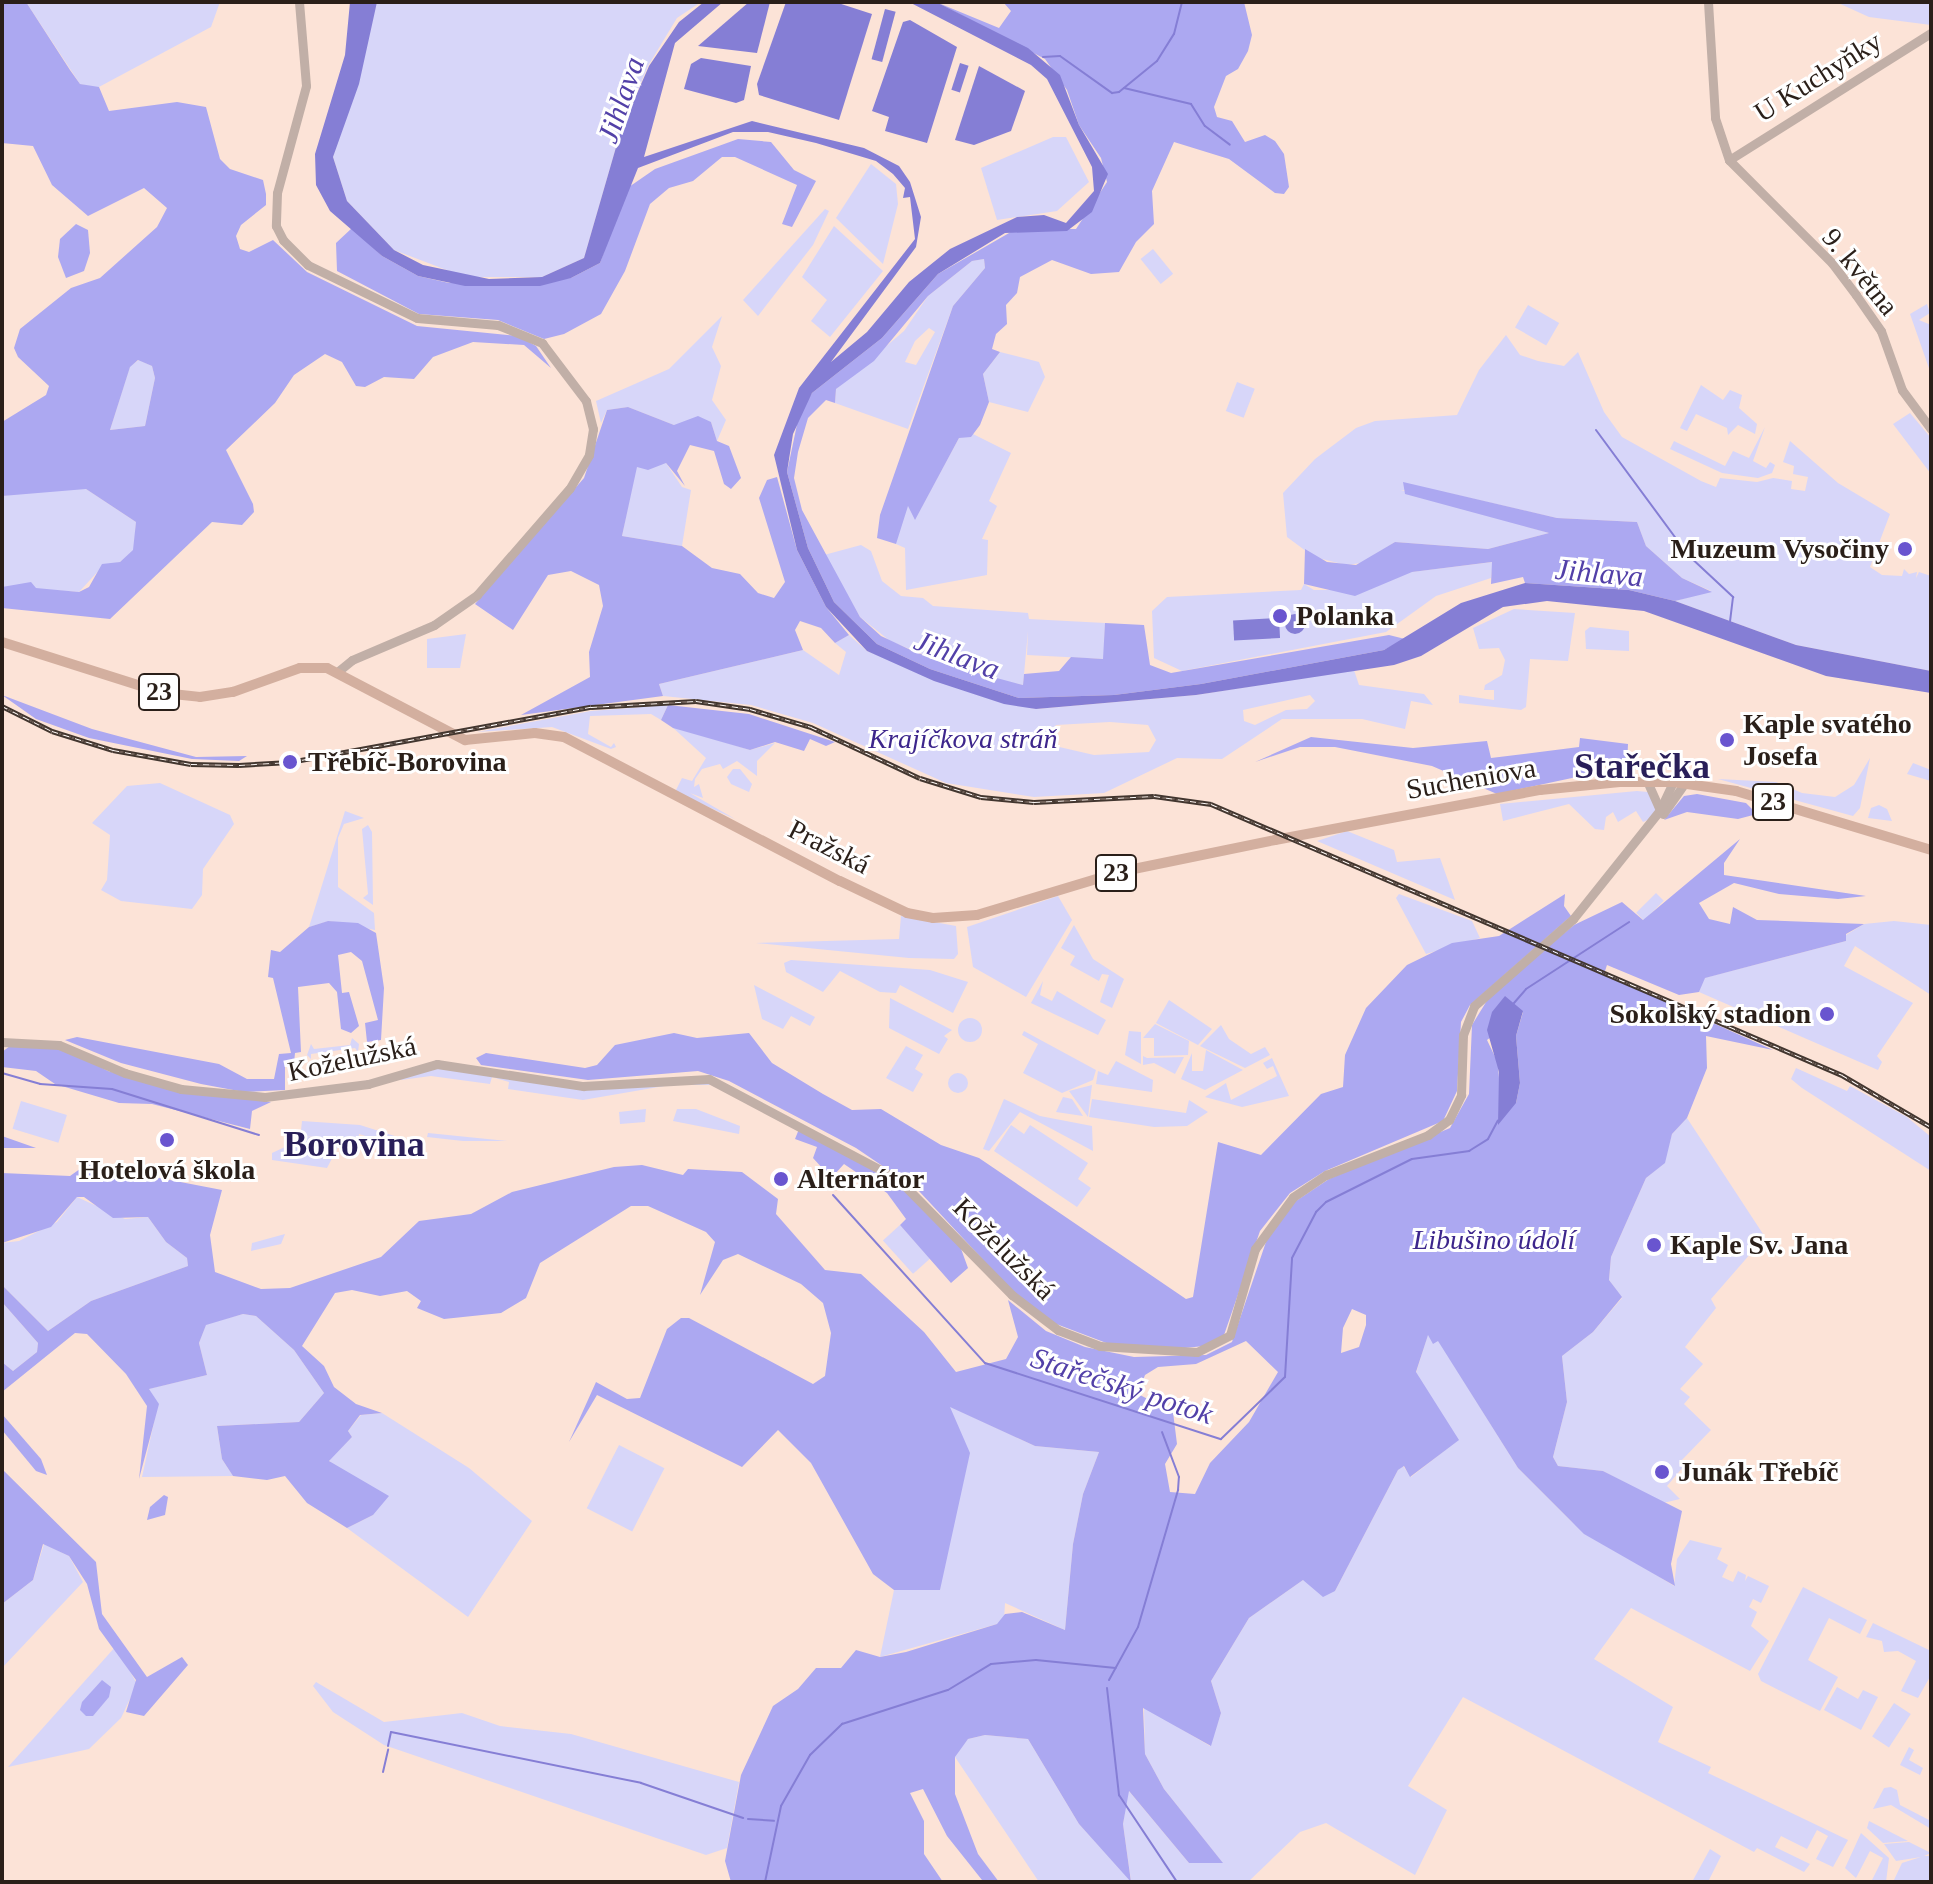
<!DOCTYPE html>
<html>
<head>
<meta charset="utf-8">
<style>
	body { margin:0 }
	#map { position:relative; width:1933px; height:1884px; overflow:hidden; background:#fce3d7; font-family:"Times New Roman",serif }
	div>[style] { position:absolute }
	.green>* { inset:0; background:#d7d6f9; transform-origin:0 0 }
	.round { border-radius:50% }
	.forest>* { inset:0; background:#aca8f1 }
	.water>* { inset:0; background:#857ed5; transform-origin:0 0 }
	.stream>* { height:2px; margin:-1px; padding:0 1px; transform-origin:1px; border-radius:1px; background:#857ed5 }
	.secondary>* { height:9px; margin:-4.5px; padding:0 4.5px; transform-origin:4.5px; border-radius:4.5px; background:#c1afa7 }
	.primary>* { height:10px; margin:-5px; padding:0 5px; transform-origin:5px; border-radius:5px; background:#d3af9f }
	.rail>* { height:5px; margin-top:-2.5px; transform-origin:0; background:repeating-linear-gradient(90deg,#fff 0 6px,#42362f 0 12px); box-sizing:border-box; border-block:2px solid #42362f }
	.dots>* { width:22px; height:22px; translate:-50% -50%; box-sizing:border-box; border:4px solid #fff; border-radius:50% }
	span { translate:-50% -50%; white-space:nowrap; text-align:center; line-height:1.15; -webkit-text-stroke:6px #fff; paint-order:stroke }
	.shield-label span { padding:2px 6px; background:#fff; border:2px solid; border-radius:6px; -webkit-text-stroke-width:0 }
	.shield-label { font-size:26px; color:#2a1f19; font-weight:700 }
	.street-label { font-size:28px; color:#2a1f19 }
	.poi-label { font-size:28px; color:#2a1f19; font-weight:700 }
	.right { translate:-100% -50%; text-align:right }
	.left { translate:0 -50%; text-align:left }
	.park-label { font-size:28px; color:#3d268c; font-style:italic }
	.water-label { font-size:30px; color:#5240a8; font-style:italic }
	.district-label { font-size:36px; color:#291f59; font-weight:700 }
	.frame { position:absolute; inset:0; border:4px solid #2a1f19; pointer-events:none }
</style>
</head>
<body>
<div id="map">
	<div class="green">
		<div style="clip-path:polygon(26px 2px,220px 2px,211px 27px,97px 88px,80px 84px)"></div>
		<div style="clip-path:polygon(377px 2px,701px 2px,677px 18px,648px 66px,621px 130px,584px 258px,542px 277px,465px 277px,394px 250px,347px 201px,333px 157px)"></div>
		<div style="clip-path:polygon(1836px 2px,1931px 2px,1931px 25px,1869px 17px)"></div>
		<div style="clip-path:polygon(1053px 137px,1066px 137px,1089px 182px,1057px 211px,997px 220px,981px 168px)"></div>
		<div style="clip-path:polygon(871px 164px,896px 184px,898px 204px,883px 264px,836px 218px)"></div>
		<div style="clip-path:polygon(825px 209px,829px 211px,813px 245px,758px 316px,743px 300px)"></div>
		<div style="clip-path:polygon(834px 226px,883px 271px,830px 337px,811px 321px,827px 300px,802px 277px)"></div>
		<div style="left:1153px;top:249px;width:32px;height:16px;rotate:51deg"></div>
		<div style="clip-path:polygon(evenodd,984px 259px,985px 268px,953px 306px,908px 429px,835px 403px,836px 389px,904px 331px,928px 296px,972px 261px,984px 259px,929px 328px,935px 332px,916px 365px,905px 362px,915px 341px,929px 328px)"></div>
		<div style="clip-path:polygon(1927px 304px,1930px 313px,1919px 320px,1931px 325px,1931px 374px,1910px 314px)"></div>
		<div style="left:1528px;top:305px;width:36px;height:26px;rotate:30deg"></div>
		<div style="clip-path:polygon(722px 316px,712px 347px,721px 366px,712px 400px,726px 420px,717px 441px,711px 422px,674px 425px,628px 407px,607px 410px,601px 423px,596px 401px,669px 369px)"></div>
		<div style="clip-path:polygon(1506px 335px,1520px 355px,1538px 361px,1564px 366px,1578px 352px,1604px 412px,1622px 437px,1701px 481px,1716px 487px,1720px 478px,1757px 482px,1773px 478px,1792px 481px,1791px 489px,1805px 491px,1808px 477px,1793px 474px,1794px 466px,1783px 462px,1790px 441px,1838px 483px,1890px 514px,1870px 567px,1882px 575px,1902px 576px,1904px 569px,1909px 574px,1917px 572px,1916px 578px,1919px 572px,1931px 576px,1931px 671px,1796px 645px,1675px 601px,1711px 591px,1682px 578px,1646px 546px,1637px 522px,1557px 518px,1444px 492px,1401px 490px,1549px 533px,1488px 549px,1395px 542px,1361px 563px,1346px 565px,1314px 557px,1287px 537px,1283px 493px,1315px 459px,1356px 428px,1375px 421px,1457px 415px,1479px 370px)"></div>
		<div style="clip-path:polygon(1000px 352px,1039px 362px,1045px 377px,1028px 412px,989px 402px,983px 374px)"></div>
		<div style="clip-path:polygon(139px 360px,152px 366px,155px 378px,145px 426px,110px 430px,130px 366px)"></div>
		<div style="left:1237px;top:382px;width:19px;height:31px;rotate:21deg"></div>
		<div style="clip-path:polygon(1701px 385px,1723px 400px,1730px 390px,1742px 395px,1739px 408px,1757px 424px,1755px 434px,1738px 425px,1728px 435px,1727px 428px,1696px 414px,1687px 431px,1680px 428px)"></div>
		<div style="clip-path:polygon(1910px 413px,1931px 438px,1931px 474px,1893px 424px)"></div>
		<div style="clip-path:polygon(1765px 427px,1753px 461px,1766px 468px,1770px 462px,1775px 465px,1772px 473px,1758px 478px,1722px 473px,1670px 449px,1674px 441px,1725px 466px,1733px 451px,1749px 458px)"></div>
		<div style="clip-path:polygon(973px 434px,1011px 453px,989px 501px,997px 506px,982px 539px,988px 540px,987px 575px,906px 590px,905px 548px,896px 544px,896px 533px,908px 505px,915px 519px,959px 438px)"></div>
		<div style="clip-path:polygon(666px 463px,682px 487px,691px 490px,682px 546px,622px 536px,636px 467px)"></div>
		<div style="clip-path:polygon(57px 488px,86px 489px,136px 522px,134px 550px,120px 562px,102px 567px,79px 592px,2px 587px,2px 496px)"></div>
		<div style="clip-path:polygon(861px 545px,871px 551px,882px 581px,901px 596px,923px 598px,933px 606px,1028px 613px,1029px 619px,1105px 623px,1104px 659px,1027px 655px,1028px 631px,1023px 685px,988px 678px,955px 655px,932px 658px,890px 641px,860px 617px,824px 555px)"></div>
		<div style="clip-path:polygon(1493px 562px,1491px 578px,1436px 596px,1386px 632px,1182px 671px,1154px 658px,1152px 611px,1167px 597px,1301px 590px,1304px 584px,1314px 590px,1339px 590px,1411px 572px)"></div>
		<div style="clip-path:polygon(1514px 609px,1575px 613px,1568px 661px,1530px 659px,1526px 707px,1521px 710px,1459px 703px,1459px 695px,1494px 700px,1494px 690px,1484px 690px,1485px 685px,1502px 675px,1505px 660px,1499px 648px,1479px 649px,1473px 628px)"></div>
		<div style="clip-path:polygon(1590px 627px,1629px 631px,1629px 651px,1586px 649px,1585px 631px)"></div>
		<div style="clip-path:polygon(466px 634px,460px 668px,427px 668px,427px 639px)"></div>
		<div style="clip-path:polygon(evenodd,849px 635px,867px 651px,978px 695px,1036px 709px,1196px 695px,1354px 670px,1359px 685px,1424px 694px,1433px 705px,1411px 701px,1405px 729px,1362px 719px,1282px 719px,1222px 759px,1177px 758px,1104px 793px,1034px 797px,946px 783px,813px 723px,751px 705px,663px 696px,659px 684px,803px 650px,839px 675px,846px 652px,835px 643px,849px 635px,1310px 695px,1315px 701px,1307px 709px,1286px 710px,1255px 725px,1244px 721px,1243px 710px,1310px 695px,849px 635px,1110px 722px,1148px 725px,1156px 740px,1149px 752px,1094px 755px,1055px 746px,1049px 736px,1056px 725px,1110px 722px)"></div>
		<div style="clip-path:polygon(668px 705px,661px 720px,651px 714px,590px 716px,588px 734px,611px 747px,614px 743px,616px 747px,611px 749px,552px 727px,477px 732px,591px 711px)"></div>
		<div style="clip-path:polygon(670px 725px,750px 750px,775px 743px,757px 761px,757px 776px,737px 761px,723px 769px,720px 764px,702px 769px,695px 779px,694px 787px,699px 784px,703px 798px,690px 793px,735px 819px,675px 792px,682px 778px,692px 781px,706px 758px)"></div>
		<div style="clip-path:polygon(1870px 758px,1860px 808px,1853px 816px,1718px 779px,1776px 782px,1802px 793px,1835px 797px,1854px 785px)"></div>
		<div style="clip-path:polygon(1913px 763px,1931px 770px,1931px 781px,1907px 774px)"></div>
		<div style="clip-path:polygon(733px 769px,740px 769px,752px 784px,749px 792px,731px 784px,727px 777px)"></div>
		<div style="clip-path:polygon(160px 783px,230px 815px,234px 824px,203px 869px,202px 895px,192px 909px,121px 901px,101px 890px,107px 880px,110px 835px,92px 823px,127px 786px)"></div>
		<div style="clip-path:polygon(1637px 791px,1648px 792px,1657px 808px,1650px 819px,1643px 822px,1636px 811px,1618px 822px,1613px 812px,1606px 817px,1604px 830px,1595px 829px,1569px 804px,1503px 821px,1500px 804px)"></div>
		<div style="clip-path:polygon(1879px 805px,1887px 809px,1892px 821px,1868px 818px,1871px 808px)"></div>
		<div style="clip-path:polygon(345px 811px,364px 818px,344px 824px,338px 838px,338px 887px,374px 913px,375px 930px,329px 921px,309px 927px)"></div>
		<div style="clip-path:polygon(368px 825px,372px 832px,373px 905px,363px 898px,368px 894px,362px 829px)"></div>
		<div style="clip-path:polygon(1347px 831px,1394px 850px,1397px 862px,1440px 858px,1455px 900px,1317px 841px)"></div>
		<div style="left:1656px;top:893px;width:11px;height:28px;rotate:45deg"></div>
		<div style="clip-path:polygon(1399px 894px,1472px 921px,1480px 938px,1426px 954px,1396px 898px)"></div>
		<div style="clip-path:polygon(1058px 896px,1072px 920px,1026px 997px,973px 967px,967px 927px)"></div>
		<div style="clip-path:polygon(901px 916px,956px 926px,958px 954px,954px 959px,909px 958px,756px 943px,899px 939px)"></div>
		<div style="clip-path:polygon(1894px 921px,1931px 925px,1931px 995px,1855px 946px,1844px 966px,1913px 1003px,1877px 1056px,1882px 1062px,1878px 1070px,1699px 992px,1704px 978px,1846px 941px,1846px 935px,1864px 924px)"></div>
		<div style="clip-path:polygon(1074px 925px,1093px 959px,1124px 979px,1112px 1008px,1100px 1002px,1109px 975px,1102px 974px,1099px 981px,1070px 965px,1075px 956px,1061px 948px)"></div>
		<div style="clip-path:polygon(791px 960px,930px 970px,968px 982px,953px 1013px,900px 985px,896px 993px,880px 992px,840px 971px,823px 992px,786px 972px,784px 963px)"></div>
		<div style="clip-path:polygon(1043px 981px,1040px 995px,1052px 1001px,1057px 991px,1106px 1020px,1098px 1035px,1031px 1003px)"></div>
		<div style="clip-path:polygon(754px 985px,815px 1017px,810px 1026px,791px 1016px,783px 1029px,762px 1019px)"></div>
		<div style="clip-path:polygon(890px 998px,952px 1030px,944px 1036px,948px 1039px,939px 1054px,889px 1028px)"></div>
		<div style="clip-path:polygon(1169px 1000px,1212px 1029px,1198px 1045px,1156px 1023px)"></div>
		<div class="round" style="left:958px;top:1018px;width:24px;height:24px"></div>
		<div style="clip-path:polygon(1155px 1024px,1189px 1041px,1188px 1055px,1154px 1056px,1154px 1038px,1143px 1038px)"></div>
		<div style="clip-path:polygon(1221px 1025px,1229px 1039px,1251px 1054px,1265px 1047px,1270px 1055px,1245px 1068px,1200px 1046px)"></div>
		<div style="clip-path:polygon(1024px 1031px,1096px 1070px,1093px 1080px,1062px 1093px,1023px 1073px,1038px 1044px,1022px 1035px)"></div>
		<div style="clip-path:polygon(1129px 1031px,1141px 1032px,1141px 1064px,1125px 1055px)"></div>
		<div style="clip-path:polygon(352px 1038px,359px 1044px,358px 1052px,355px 1048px,311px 1054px,311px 1059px,307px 1055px,311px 1044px,314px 1049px,350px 1045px)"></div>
		<div style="clip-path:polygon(906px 1046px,923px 1055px,915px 1069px,923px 1074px,913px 1092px,886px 1078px)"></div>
		<div style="clip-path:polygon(1206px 1050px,1243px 1070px,1205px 1090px,1181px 1079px,1192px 1053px,1192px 1071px,1203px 1071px)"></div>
		<div style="clip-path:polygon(1143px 1056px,1147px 1058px,1184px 1057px,1175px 1074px,1154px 1063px,1143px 1065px)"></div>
		<div style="clip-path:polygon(1272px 1058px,1289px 1096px,1242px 1107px,1205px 1097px,1226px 1083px,1231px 1100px,1277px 1076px,1273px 1066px,1267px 1069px,1263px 1063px)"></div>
		<div style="clip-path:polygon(1116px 1061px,1153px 1080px,1152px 1092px,1096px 1084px,1098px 1071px,1108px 1075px)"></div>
		<div style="clip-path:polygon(437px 1064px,588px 1085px,663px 1078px,727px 1085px,670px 1085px,583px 1100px,508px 1089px,509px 1082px,492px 1077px,490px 1084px,431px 1076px,401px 1080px,402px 1073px)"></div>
		<div style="clip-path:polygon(1796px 1068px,1847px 1091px,1850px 1086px,1907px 1117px,1931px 1137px,1931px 1171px,1802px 1088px,1791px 1079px)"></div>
		<div class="round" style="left:948px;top:1073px;width:20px;height:20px"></div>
		<div style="clip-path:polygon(1092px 1085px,1088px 1117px,1069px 1091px)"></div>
		<div style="clip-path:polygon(1063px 1097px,1072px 1099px,1083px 1116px,1056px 1112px)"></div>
		<div style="clip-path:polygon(1004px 1099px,1040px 1116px,1092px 1126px,1093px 1151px,1020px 1112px,989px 1151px,983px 1149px)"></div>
		<div style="clip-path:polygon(1092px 1099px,1186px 1113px,1189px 1100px,1208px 1112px,1187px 1126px,1154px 1127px,1089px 1117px)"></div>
		<div style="left:21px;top:1101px;width:48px;height:29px;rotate:17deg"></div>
		<div style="clip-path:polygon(646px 1109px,645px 1122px,620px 1124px,619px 1112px)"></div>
		<div style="clip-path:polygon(696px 1109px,740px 1126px,739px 1134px,673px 1121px,677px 1109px)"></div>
		<div style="clip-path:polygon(1687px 1118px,1765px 1237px,1711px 1299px,1716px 1308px,1685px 1347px,1703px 1364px,1680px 1389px,1690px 1397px,1684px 1404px,1711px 1430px,1679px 1463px,1684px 1466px,1667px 1486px,1680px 1499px,1663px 1503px,1603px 1471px,1558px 1466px,1553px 1457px,1567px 1402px,1562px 1356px,1593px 1332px,1622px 1298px,1609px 1280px,1611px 1257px,1646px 1178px,1664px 1163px,1672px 1134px)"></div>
		<div style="clip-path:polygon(302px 1121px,360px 1125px,401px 1138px,398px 1146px,359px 1134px,358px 1144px,307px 1136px,338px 1147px,327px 1168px,272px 1160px,272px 1153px,300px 1140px)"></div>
		<div style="clip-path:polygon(1011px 1125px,1024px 1134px,1030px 1125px,1088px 1163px,1078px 1179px,1091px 1188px,1077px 1207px,994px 1151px)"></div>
		<div style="clip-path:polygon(428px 1133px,507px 1141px,463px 1141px,427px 1137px)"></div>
		<div style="clip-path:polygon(77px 1197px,125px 1219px,148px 1217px,166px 1242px,187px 1258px,188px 1266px,91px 1301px,48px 1331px,2px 1285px,2px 1243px,19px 1241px,57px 1222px)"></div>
		<div style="left:900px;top:1225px;width:45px;height:23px;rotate:48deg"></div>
		<div style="clip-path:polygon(285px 1234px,281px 1244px,251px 1251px,252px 1243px)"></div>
		<div style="clip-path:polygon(2px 1302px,38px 1343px,37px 1352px,13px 1371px,2px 1362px)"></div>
		<div style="clip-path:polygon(243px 1314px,256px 1316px,294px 1350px,324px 1393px,299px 1422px,217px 1426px,222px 1459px,233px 1476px,142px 1477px,158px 1404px,148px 1389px,207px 1375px,199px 1343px,206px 1324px)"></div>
		<div style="clip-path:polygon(1428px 1334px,1438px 1340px,1518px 1468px,1572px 1522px,1674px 1586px,1677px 1559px,1690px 1540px,1722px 1548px,1717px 1559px,1728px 1565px,1722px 1577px,1733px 1582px,1738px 1571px,1746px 1575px,1745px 1581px,1748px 1576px,1769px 1586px,1761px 1603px,1753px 1599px,1749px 1607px,1757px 1612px,1751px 1626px,1769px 1641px,1750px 1671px,1631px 1608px,1594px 1659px,1673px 1707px,1658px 1742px,1711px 1767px,1708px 1773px,1848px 1840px,1833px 1867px,1816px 1859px,1828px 1836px,1817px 1830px,1807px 1849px,1781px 1836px,1775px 1847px,1810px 1864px,1804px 1872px,1757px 1848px,1754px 1852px,1463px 1697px,1408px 1786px,1447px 1810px,1415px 1875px,1326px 1823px,1300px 1832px,1248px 1882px,1039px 1882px,955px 1757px,959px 1750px,968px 1739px,985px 1735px,1028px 1739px,1079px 1824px,1131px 1881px,1123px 1824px,1128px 1790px,1189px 1863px,1222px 1862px,1164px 1789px,1145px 1754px,1144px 1707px,1210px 1746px,1221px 1713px,1211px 1681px,1249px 1618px,1303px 1580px,1335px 1591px,1398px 1470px,1403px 1466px,1411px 1477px,1458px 1440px,1416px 1373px)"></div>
		<div style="clip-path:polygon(949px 1406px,1035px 1446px,1099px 1452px,1083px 1494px,1073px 1544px,1065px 1630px,1005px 1603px,1004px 1620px,997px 1624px,880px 1657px,894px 1590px,940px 1590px)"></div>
		<div style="clip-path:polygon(382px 1413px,469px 1468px,532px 1521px,468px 1617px,347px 1528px,373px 1515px,329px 1460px,352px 1437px,348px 1431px,361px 1415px)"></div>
		<div style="left:619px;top:1445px;width:51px;height:71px;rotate:27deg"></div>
		<div style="clip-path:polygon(44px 1544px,69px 1556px,83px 1582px,2px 1668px,2px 1604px,33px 1580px)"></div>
		<div style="clip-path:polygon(1803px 1587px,1867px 1620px,1860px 1634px,1829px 1618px,1808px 1660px,1838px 1677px,1820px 1711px,1761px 1681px,1758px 1674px)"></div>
		<div style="clip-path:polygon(1873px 1623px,1931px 1651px,1931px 1675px,1918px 1698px,1901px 1691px,1916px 1661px,1898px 1651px,1884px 1652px,1882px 1641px,1866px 1637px)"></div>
		<div style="clip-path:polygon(116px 1646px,137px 1684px,121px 1718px,89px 1749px,8px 1767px)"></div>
		<div style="clip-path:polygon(316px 1682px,384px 1722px,462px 1713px,500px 1726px,571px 1734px,739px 1782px,727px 1848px,706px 1855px,384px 1745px,333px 1712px,313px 1686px)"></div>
		<div style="clip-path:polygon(1837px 1687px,1858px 1699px,1863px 1690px,1878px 1697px,1861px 1730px,1824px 1710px)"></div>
		<div style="left:1894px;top:1703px;width:20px;height:40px;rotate:33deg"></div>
		<div style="clip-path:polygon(1909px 1747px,1914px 1750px,1909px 1760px,1923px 1768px,1920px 1775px,1900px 1765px)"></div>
		<div style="clip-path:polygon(1891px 1787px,1897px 1790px,1900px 1805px,1931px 1821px,1931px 1829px,1891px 1805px,1873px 1809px,1884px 1788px)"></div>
		<div style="clip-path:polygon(1869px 1821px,1908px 1841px,1883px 1843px,1867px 1828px)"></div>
		<div style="clip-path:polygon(1861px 1833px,1889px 1858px,1886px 1882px,1871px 1882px,1883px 1858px,1870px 1851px,1856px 1878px,1845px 1868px)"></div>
		<div style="clip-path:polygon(1909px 1842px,1931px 1853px,1924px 1856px,1931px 1856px,1931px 1882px,1893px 1882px,1902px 1863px,1921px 1857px,1896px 1861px,1884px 1844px)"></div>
		<div style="clip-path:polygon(1710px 1849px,1721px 1856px,1708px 1882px,1692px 1882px)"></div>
	</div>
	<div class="forest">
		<div style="clip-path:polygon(evenodd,2px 2px,26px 2px,70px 70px,80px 84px,99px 87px,109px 111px,177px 102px,206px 107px,220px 159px,230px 169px,263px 180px,266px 194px,266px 205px,241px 225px,236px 236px,240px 249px,249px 252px,273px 240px,307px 272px,417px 326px,518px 336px,536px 346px,551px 368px,524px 345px,473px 342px,433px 357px,414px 379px,384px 377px,365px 387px,356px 386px,342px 362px,325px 354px,294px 375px,275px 403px,226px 450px,253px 504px,254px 512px,242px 525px,212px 522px,110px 619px,2px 608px,2px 587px,31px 582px,36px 588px,79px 592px,89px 587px,102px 564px,120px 562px,133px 550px,136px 522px,86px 489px,2px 496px,2px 422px,46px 395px,49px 386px,18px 357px,14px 348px,20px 329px,71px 288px,100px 278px,157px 227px,167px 208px,144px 188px,88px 216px,52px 185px,33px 146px,2px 143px,2px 2px,138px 360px,152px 366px,155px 378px,145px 426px,110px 430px,130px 367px,138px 360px)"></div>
		<div style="clip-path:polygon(936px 2px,999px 28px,1011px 11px,1003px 2px,1244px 2px,1252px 35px,1248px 51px,1238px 69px,1226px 76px,1214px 107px,1217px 117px,1232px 121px,1245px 142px,1265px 135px,1275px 141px,1284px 154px,1289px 187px,1284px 194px,1275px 193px,1229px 159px,1174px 142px,1152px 191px,1154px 224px,1136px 242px,1119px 272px,1091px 274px,1052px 260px,1020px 277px,1017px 293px,1006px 305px,1007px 324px,996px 334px,992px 349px,1000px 352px,983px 374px,989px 402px,980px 425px,971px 437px,959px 438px,915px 520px,908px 506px,896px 544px,877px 538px,880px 515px,953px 306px,985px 268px,984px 259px,972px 261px,928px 296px,874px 361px,836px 389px,835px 403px,826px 400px,808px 418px,798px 452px,794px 478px,802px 510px,860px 617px,881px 636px,915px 652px,932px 658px,955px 655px,978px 673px,1023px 685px,1024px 674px,1059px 671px,1071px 657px,1103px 659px,1105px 623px,1144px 625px,1150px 665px,1171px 673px,1389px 635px,1405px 639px,1384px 650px,1201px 684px,1114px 695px,1019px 698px,930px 669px,877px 644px,834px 602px,808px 548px,787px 472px,799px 415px,812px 393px,882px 338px,938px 274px,1016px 229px,1076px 229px,1107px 182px,1101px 158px,1079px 125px,1067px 90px,1045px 59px)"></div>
		<div style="clip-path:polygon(738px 139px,771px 142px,794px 170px,816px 181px,792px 227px,782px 224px,797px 185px,735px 157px,722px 157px,693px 181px,669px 188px,650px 204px,625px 271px,601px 314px,564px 334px,544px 339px,498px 320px,419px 314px,337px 271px,336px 243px,352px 228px,382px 256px,418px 276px,449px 283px,571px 278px,600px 263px,626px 189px,655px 169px)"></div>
		<div style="clip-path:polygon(76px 224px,88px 230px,90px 253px,84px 271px,66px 278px,58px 257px,60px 239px)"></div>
		<div style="clip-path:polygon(628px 407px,674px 425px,698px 416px,711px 422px,717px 441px,729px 446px,741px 478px,731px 489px,724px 484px,714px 451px,690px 445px,677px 471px,685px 486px,666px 463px,648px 470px,637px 467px,622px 536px,682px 546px,712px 568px,740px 574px,758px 593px,774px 598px,785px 582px,759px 498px,767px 480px,777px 477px,797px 550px,826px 607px,849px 635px,835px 643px,821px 628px,800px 621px,795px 630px,803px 650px,659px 684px,663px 696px,521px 715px,590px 677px,589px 652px,603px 606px,599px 585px,571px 571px,548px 575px,513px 630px,475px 604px,584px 478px,607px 410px)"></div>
		<div style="clip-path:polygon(1403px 482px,1557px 518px,1637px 522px,1646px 546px,1682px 578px,1712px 592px,1675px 601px,1629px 590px,1525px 583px,1523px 577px,1491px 584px,1492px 562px,1412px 572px,1355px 596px,1304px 584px,1305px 549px,1327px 562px,1356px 565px,1395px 542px,1488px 549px,1549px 533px,1405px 494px)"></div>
		<div style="clip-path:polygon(2px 695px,92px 729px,196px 757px,247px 756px,239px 761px,192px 759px,89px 738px,36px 719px)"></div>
		<div style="clip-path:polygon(668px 705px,749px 714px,835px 742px,826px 746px,810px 739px,804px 751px,775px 742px,750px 750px,673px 728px,661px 720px)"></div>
		<div style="clip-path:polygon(1311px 737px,1413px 748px,1487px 741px,1491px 758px,1579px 747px,1580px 738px,1628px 744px,1627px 766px,1597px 765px,1586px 769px,1586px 775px,1497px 794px,1432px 766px,1335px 747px,1300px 747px,1255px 762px)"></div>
		<div style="clip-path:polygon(1697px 794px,1746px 803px,1757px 814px,1738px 819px,1687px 812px,1664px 820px,1684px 796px)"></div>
		<div style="clip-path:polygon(evenodd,1740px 839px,1724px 863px,1724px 875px,1866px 896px,1838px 899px,1779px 894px,1734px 883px,1699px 903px,1709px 919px,1730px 924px,1733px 907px,1757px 920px,1864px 924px,1846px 934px,1846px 941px,1705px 978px,1699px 992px,1679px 995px,1607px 965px,1604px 974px,1773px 1050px,1706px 1036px,1707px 1068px,1687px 1118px,1672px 1134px,1665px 1163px,1646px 1178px,1611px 1257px,1609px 1280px,1622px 1297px,1593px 1332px,1562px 1356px,1567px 1402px,1553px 1457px,1558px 1466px,1603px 1471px,1682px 1511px,1671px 1564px,1675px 1586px,1584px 1534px,1518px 1468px,1438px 1341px,1433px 1344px,1428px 1335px,1416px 1372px,1459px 1440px,1410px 1477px,1404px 1466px,1398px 1470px,1335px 1591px,1323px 1597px,1303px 1580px,1249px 1618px,1211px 1681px,1221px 1713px,1211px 1746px,1143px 1708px,1145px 1754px,1164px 1789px,1223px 1863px,1189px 1863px,1129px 1791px,1123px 1824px,1131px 1882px,1079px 1824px,1028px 1739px,985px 1735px,968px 1739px,955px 1757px,955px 1794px,978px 1854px,999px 1882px,982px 1880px,947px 1836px,923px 1789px,910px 1793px,924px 1821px,924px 1854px,943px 1882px,731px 1882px,725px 1861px,741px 1775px,773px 1706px,798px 1689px,816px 1668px,841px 1668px,856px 1650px,880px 1657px,906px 1652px,997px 1624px,1005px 1614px,1022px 1612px,1065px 1630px,1073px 1544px,1083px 1494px,1099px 1452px,1035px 1446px,950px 1407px,970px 1453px,940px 1590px,894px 1590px,873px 1574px,811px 1463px,778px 1430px,742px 1467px,597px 1395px,569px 1442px,596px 1382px,627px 1399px,640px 1398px,667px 1329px,681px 1318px,689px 1318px,813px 1384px,825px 1376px,831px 1333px,823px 1303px,801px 1284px,738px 1254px,723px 1260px,700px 1295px,715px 1242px,706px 1232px,648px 1206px,631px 1206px,540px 1263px,526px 1298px,501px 1313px,444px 1319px,417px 1308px,421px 1301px,407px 1291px,380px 1296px,352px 1290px,335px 1293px,302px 1346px,324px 1366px,334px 1387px,356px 1404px,382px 1413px,360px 1415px,348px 1431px,352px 1437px,329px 1461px,389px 1496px,373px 1515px,347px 1528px,307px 1503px,285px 1476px,267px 1480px,233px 1476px,222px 1459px,217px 1426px,299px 1422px,324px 1393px,294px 1350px,256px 1316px,243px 1314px,206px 1325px,199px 1343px,207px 1375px,149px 1389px,159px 1404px,139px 1479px,147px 1406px,126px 1374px,87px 1334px,75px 1333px,2px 1392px,2px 1362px,13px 1371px,37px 1352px,38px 1343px,2px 1302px,2px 1285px,48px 1331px,91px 1301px,188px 1266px,187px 1258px,166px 1242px,148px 1217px,113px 1218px,84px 1197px,77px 1197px,51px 1227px,2px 1243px,2px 1173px,70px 1176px,87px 1164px,222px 1190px,210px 1235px,215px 1272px,261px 1289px,290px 1288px,381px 1257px,419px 1221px,471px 1214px,512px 1192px,614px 1167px,642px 1165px,683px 1175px,688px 1169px,742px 1172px,778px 1199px,776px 1214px,825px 1270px,861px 1274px,924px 1332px,956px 1372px,1006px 1359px,1018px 1337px,1008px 1300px,1046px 1331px,1085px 1347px,1134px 1357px,1206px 1355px,1232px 1342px,1268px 1236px,1296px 1201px,1329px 1179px,1450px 1128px,1469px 1094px,1472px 1025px,1491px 994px,1574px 925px,1622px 902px,1643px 920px,1740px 839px,1523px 1012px,1516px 1036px,1520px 1083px,1516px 1103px,1500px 1093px,1498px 1063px,1487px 1040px,1523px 1012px,1740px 839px,1352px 1309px,1366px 1315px,1366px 1325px,1359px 1347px,1341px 1353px,1343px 1328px,1352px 1309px,1740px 839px,1246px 1341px,1278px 1372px,1249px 1422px,1210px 1463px,1195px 1494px,1170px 1492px,1165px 1464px,1177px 1444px,1173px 1412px,1138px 1394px,1145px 1375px,1158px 1367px,1196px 1364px,1246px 1341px)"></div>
		<div style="clip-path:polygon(1565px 894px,1564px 906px,1571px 916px,1470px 1005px,1461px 1022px,1457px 1091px,1443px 1121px,1325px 1171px,1290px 1193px,1260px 1231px,1224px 1335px,1204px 1346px,1175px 1349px,1109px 1344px,1051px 1322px,1014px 1293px,918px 1190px,856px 1148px,729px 1081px,698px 1071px,588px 1080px,481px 1065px,476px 1058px,486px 1053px,585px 1068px,597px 1065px,615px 1045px,674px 1033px,697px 1038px,749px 1033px,772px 1063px,823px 1094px,852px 1110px,881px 1109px,941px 1145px,979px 1158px,1186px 1299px,1193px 1297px,1218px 1142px,1261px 1155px,1321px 1094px,1343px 1087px,1345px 1055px,1366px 1008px,1407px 965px,1452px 943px,1499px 936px)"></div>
		<div style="clip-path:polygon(328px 921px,358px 923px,376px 933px,384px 988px,381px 1040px,367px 1042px,365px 1023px,378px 1020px,362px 961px,351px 952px,338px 955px,342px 993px,349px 992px,359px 1026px,351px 1033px,341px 1029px,337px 992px,329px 983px,298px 987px,301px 1052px,295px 1053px,294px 1063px,285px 1064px,285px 1090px,244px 1092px,201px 1084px,121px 1063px,65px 1040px,77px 1037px,219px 1064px,247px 1079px,274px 1079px,279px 1054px,291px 1053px,273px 978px,268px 977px,271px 950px,280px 952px,309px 927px)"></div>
		<div style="clip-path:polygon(14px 1043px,59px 1045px,108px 1071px,166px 1088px,271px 1102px,252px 1111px,250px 1129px,152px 1104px,119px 1103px,55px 1084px,36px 1071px,2px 1067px,2px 1052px)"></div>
		<div style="clip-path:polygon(799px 1129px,867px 1163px,923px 1205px,960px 1246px,968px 1268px,951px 1283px,900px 1225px,906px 1219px,887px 1193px,844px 1164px,834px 1175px,824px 1170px,813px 1158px,817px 1147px,795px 1139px)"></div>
		<div style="clip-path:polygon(2px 1136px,36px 1148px,2px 1148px)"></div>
		<div style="clip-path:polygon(2px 1414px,41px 1459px,47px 1475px,36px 1471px,2px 1430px)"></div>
		<div style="clip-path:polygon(2px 1469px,96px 1562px,102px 1614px,147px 1677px,182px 1657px,188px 1665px,144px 1716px,126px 1712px,136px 1680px,99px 1629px,87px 1584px,69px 1556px,43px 1544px,33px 1580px,2px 1604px)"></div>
		<div style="clip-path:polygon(164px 1495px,168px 1497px,165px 1515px,147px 1520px,150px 1507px)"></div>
		<div style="clip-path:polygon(102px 1680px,111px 1687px,109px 1697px,93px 1716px,86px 1716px,80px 1710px,82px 1702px)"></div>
	</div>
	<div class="water">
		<div style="clip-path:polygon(350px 2px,377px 2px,359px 84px,333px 157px,347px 201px,394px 250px,423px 265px,489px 279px,542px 277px,584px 258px,621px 130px,649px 66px,679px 22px,704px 2px,723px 2px,675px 43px,644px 157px,752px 121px,864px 148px,899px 166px,910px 182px,921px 217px,916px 247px,831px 362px,867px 332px,909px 282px,950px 249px,1017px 217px,1044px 215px,1066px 223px,1094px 191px,1092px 167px,1047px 79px,1031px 65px,909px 2px,936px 2px,1028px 48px,1060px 75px,1079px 125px,1108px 174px,1092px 212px,1067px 231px,1005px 233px,938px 274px,882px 338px,812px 393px,793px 434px,787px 472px,808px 548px,834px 602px,877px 644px,930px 669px,1019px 698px,1114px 695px,1201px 684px,1384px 650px,1461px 603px,1525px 583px,1629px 590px,1675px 601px,1796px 645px,1931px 671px,1931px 693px,1826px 676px,1644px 611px,1547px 601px,1503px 607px,1421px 656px,1394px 665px,1196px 695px,1036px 709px,1004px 704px,934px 681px,867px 651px,826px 607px,797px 550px,774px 455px,799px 388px,915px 239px,910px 197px,903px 198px,905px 188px,893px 174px,876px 161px,816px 143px,768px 132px,733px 132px,638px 168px,600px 263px,571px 278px,540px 286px,465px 286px,418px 276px,382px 256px,330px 211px,316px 185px,315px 154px,345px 55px)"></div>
		<div style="clip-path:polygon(749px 2px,770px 2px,757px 53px,698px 46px)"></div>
		<div style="clip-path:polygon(786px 2px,835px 2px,872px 14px,839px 120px,759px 95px,757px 84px)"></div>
		<div style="left:885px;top:9px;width:11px;height:52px;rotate:15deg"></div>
		<div style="clip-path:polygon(910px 20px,957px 47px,927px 143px,885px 131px,889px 117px,872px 111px,903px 22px)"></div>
		<div style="clip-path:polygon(701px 58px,751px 66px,744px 100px,736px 103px,684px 89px,691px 64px)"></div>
		<div style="left:960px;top:63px;width:9px;height:28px;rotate:18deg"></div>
		<div style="clip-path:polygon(979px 66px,1025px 91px,1011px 131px,974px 145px,955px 140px)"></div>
		<div class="round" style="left:1285px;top:614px;width:20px;height:20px"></div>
		<div style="left:1279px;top:618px;width:20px;height:46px;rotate:87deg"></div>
		<div style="clip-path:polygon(1505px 996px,1523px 1011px,1516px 1036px,1520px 1083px,1516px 1103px,1498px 1125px,1499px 1072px,1487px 1030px,1492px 1012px)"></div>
	</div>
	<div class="stream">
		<div style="left:1043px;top:57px;width:17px;rotate:-3deg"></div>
		<div style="left:1060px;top:56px;width:64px;rotate:35.4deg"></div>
		<div style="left:1112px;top:93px;width:7px;rotate:-8deg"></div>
		<div style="left:1119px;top:92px;width:49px;rotate:-39.2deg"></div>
		<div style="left:1157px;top:61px;width:32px;rotate:-58deg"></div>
		<div style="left:1174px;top:34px;width:33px;rotate:-76deg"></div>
		<div style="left:1124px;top:88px;width:69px;rotate:13.4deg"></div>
		<div style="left:1191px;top:104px;width:26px;rotate:58deg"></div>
		<div style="left:1205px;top:126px;width:31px;rotate:37deg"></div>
		<div style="left:1596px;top:430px;width:155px;rotate:53.6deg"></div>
		<div style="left:1688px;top:555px;width:62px;rotate:43deg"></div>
		<div style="left:1733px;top:597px;width:25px;rotate:97deg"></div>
		<div style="left:1514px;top:1003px;width:18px;rotate:-49deg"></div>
		<div style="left:1526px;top:989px;width:123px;rotate:-33deg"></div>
		<div style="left:2px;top:1073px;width:40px;rotate:16deg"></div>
		<div style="left:40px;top:1084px;width:72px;rotate:4deg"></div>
		<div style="left:112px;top:1089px;width:154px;rotate:17.4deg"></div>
		<div style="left:289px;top:1141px;width:47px;rotate:13.4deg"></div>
		<div style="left:833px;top:1195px;width:227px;rotate:47.9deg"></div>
		<div style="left:985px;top:1363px;width:248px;rotate:17.9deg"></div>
		<div style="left:1221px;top:1439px;width:89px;rotate:-44.1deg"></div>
		<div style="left:1285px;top:1377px;width:119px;rotate:-86.6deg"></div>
		<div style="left:1292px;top:1258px;width:52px;rotate:-62.4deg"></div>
		<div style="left:1316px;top:1212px;width:14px;rotate:-45deg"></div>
		<div style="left:1326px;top:1202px;width:96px;rotate:-26.6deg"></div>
		<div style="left:1412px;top:1159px;width:58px;rotate:-8deg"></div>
		<div style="left:1469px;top:1151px;width:22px;rotate:-32deg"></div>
		<div style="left:1488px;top:1139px;width:21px;rotate:-62deg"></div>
		<div style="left:1109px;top:1680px;width:60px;rotate:-61.3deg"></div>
		<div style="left:1138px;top:1627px;width:143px;rotate:-73.7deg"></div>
		<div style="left:1178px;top:1490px;width:13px;rotate:-86deg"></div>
		<div style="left:1179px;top:1477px;width:48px;rotate:-110.7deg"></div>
		<div style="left:1107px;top:1688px;width:108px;rotate:83.6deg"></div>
		<div style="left:1119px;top:1795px;width:105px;rotate:56.3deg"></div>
		<div style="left:388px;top:1746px;width:14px;rotate:-78deg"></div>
		<div style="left:391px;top:1732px;width:255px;rotate:11.5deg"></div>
		<div style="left:641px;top:1783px;width:108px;rotate:18.9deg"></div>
		<div style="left:383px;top:1772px;width:23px;rotate:-77deg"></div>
		<div style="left:748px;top:1819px;width:26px;rotate:4deg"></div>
		<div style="left:765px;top:1882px;width:78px;rotate:-78.1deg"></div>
		<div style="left:781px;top:1806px;width:59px;rotate:-60.4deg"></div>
		<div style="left:810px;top:1755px;width:45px;rotate:-44.1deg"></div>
		<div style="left:842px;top:1724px;width:111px;rotate:-17.8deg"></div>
		<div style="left:948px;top:1690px;width:50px;rotate:-31.2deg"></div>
		<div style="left:991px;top:1664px;width:45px;rotate:-5.1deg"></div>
		<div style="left:1036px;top:1660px;width:80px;rotate:5.7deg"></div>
	</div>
	<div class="secondary">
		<div style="left:299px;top:2px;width:84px;rotate:85.2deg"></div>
		<div style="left:306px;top:86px;width:111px;rotate:105.2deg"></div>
		<div style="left:277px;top:193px;width:33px;rotate:92deg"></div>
		<div style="left:276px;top:226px;width:16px;rotate:63deg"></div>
		<div style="left:283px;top:240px;width:35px;rotate:45deg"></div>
		<div style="left:308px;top:265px;width:121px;rotate:25.9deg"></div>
		<div style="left:417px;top:318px;width:81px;rotate:4.9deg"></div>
		<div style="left:498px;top:325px;width:48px;rotate:22.2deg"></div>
		<div style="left:542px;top:343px;width:73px;rotate:52.8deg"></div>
		<div style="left:586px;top:401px;width:29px;rotate:76deg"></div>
		<div style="left:593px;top:429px;width:26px;rotate:99deg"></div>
		<div style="left:589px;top:455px;width:39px;rotate:120deg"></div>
		<div style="left:569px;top:489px;width:140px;rotate:131deg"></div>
		<div style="left:477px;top:595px;width:52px;rotate:145.1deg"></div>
		<div style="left:434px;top:625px;width:89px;rotate:156.9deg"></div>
		<div style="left:352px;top:660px;width:19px;rotate:141deg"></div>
		<div style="left:1708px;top:2px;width:116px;rotate:86.5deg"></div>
		<div style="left:1715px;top:118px;width:44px;rotate:71.6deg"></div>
		<div style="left:1729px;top:160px;width:146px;rotate:45deg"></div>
		<div style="left:1832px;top:263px;width:40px;rotate:53deg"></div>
		<div style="left:1856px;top:295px;width:44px;rotate:55.2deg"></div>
		<div style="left:1881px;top:331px;width:63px;rotate:70.4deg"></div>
		<div style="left:1902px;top:390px;width:49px;rotate:53.4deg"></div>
		<div style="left:1729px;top:160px;width:239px;rotate:-32.2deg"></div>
		<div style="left:1647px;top:781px;width:32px;rotate:66deg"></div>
		<div style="left:1663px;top:814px;width:38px;rotate:-55deg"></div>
		<div style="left:2px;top:1042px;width:57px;rotate:3deg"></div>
		<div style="left:59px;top:1045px;width:72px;rotate:23deg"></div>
		<div style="left:125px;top:1073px;width:58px;rotate:15.9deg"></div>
		<div style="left:181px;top:1089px;width:84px;rotate:5.4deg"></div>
		<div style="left:265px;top:1097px;width:104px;rotate:-7.2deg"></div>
		<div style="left:368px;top:1084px;width:72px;rotate:-16.2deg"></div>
		<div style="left:437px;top:1064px;width:148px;rotate:8.6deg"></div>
		<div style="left:583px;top:1086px;width:126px;rotate:-3.2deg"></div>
		<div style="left:709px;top:1079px;width:214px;rotate:27.9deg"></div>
		<div style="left:898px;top:1179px;width:163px;rotate:45.5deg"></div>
		<div style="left:1012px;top:1295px;width:58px;rotate:37.3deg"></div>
		<div style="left:1058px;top:1330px;width:45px;rotate:20.9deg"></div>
		<div style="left:1100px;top:1346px;width:97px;rotate:3.5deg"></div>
		<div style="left:1197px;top:1352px;width:37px;rotate:-27deg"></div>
		<div style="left:1230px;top:1335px;width:90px;rotate:-73.8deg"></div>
		<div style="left:1255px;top:1249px;width:64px;rotate:-53.8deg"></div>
		<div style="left:1293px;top:1197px;width:40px;rotate:-34deg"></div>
		<div style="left:1326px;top:1175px;width:110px;rotate:-21.4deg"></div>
		<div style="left:1428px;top:1135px;width:26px;rotate:-36deg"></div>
		<div style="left:1449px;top:1120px;width:28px;rotate:-64deg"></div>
		<div style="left:1461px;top:1095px;width:60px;rotate:-88.1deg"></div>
		<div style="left:1463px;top:1035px;width:31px;rotate:-69deg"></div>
		<div style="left:1474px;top:1006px;width:132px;rotate:-41.3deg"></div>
		<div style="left:1573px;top:919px;width:139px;rotate:-51.4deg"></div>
		<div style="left:1660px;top:810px;width:31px;rotate:-65deg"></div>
	</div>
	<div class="primary">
		<div style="left:2px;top:642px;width:169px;rotate:17.6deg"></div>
		<div style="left:163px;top:693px;width:37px;rotate:6deg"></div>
		<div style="left:200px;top:697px;width:33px;rotate:-9deg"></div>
		<div style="left:233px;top:692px;width:71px;rotate:-19.7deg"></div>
		<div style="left:300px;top:668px;width:27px"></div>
		<div style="left:327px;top:668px;width:156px;rotate:27.6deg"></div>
		<div style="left:465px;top:740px;width:70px;rotate:-5.7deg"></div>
		<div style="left:535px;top:733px;width:29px;rotate:8deg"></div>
		<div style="left:564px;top:737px;width:311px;rotate:27.6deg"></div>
		<div style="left:840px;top:881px;width:74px;rotate:25.5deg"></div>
		<div style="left:907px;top:913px;width:26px;rotate:11deg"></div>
		<div style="left:933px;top:918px;width:44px;rotate:-3.9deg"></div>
		<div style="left:977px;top:915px;width:148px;rotate:-16.8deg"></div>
		<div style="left:1119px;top:872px;width:159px;rotate:-11.6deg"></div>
		<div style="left:1275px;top:840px;width:270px;rotate:-10.7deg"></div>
		<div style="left:1540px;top:790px;width:80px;rotate:-5.7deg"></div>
		<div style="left:1620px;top:782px;width:53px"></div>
		<div style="left:1673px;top:782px;width:64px;rotate:8.1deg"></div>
		<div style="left:1736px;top:791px;width:204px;rotate:16.8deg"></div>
	</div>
	<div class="rail">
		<div style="left:2px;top:706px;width:56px;rotate:26.6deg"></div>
		<div style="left:52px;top:731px;width:64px;rotate:17.3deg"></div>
		<div style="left:113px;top:750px;width:79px;rotate:10.2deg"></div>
		<div style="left:191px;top:764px;width:48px;rotate:1.2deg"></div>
		<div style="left:239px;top:765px;width:51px;rotate:-3.4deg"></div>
		<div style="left:290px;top:762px;width:306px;rotate:-10.4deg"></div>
		<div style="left:591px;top:707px;width:105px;rotate:-3.3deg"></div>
		<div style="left:696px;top:701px;width:55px;rotate:8.4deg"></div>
		<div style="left:750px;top:709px;width:64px;rotate:16.4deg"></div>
		<div style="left:811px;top:727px;width:120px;rotate:25.1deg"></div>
		<div style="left:920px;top:778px;width:64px;rotate:17.3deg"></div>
		<div style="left:981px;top:797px;width:53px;rotate:5.4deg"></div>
		<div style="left:1034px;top:802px;width:120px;rotate:-2.9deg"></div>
		<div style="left:1154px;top:796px;width:58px;rotate:8deg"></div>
		<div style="left:1211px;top:804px;width:687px;rotate:23.24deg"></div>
		<div style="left:1842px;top:1075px;width:103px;rotate:30.3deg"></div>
	</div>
	<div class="dots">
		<div style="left:1905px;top:549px;background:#6955cf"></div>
		<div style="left:1280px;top:616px;background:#6955cf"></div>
		<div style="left:1727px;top:740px;background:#6955cf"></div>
		<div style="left:290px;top:762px;background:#6955cf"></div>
		<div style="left:1827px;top:1014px;background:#6955cf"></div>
		<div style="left:167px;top:1140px;background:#6955cf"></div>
		<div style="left:781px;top:1179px;background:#6955cf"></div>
		<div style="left:1654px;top:1245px;background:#6955cf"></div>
		<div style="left:1662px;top:1472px;background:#6955cf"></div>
	</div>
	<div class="shield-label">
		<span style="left:159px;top:692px">23</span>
		<span style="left:1773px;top:802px">23</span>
		<span style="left:1116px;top:873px">23</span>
	</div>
	<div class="street-label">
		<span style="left:1818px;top:77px;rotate:-32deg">U Kuchyňky</span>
		<span style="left:1860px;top:272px;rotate:51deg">9. května</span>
		<span style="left:1471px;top:779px;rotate:-10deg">Sucheniova</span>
		<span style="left:829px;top:847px;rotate:27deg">Pražská</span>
		<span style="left:352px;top:1059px;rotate:-12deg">Koželužská</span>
		<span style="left:1004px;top:1249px;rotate:45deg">Koželužská</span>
	</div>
	<div class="poi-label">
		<span class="right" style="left:1889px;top:549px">Muzeum Vysočiny</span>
		<span class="left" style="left:1296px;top:616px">Polanka</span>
		<span class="left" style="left:1743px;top:740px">Kaple svatého<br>Josefa</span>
		<span class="left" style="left:308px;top:762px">Třebíč-Borovina</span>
		<span class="right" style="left:1811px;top:1014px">Sokolský stadion</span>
		<span style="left:167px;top:1170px">Hotelová škola</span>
		<span class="left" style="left:797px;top:1179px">Alternátor</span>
		<span class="left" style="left:1670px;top:1245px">Kaple Sv. Jana</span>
		<span class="left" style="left:1678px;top:1472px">Junák Třebíč</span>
	</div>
	<div class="park-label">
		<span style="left:963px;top:739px">Krajíčkova stráň</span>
		<span style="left:1494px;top:1240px">Libušino údolí</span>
	</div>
	<div class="water-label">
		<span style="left:621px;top:100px;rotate:-71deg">Jihlava</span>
		<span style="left:1599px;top:573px;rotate:5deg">Jihlava</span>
		<span style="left:957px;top:655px;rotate:21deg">Jihlava</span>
		<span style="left:1122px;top:1386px;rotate:18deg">Stařečský potok</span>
	</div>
	<div class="district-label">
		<span style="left:1642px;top:767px">Stařečka</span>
		<span style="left:354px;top:1145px">Borovina</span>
	</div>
	<div class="frame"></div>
</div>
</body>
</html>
